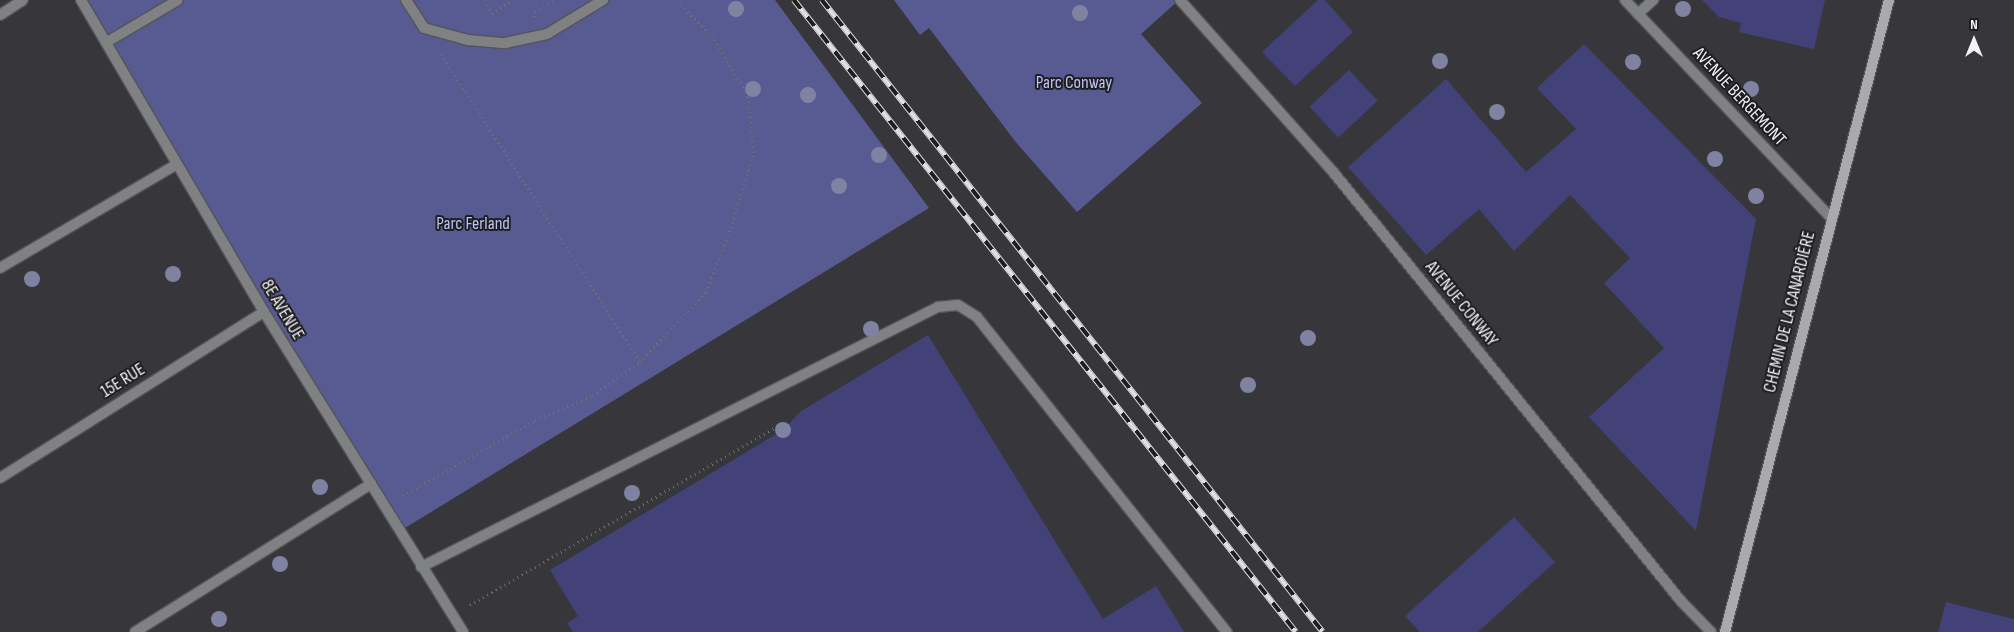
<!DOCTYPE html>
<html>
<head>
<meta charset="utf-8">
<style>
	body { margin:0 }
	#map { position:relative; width:2014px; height:632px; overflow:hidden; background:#36363b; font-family:"Sofia Sans Condensed",sans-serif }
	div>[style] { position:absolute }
	.green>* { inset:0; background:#585a92 }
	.building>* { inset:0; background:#424279; transform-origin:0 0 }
	.path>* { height:3px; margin-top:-1.5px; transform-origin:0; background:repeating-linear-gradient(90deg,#707074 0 1px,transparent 0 5px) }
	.roads { filter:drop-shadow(1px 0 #545459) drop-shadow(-1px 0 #545459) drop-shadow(0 1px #545459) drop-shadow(0 -1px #545459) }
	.service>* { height:10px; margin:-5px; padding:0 5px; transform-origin:5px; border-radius:5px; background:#808183 }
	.minor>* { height:10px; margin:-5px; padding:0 5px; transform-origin:5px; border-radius:5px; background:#808183 }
	.secondary>* { height:10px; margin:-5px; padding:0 5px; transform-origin:5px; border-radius:5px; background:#aaaaae }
	.rail>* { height:5.5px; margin-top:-2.75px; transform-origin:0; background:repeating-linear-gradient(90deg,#1e1e20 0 11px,#e0e0e3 0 22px); box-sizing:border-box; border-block:1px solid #e0e0e3 }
	.trees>* { width:16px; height:16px; margin:-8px; border-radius:50%; background:#8082a1 }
	span { translate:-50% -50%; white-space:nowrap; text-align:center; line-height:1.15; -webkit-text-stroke:4px #1e1e20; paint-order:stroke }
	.park-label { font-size:18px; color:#bdc1f4 }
	.street-label { font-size:18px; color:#f3f3f6 }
	.north { position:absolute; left:1949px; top:15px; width:50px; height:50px; -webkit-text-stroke:4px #1e1e20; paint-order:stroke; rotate:0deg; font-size:14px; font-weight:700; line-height:20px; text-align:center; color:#f3f3f6 }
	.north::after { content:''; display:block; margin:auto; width:18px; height:22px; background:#f3f3f6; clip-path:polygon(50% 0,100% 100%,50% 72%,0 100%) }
</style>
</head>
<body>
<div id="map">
	<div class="green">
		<div style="clip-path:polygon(80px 0,775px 0,929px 208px,400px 531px)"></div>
		<div style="clip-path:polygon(894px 0,1179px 0,1141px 34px,1202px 103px,1077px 212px,1015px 141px,929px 28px,920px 35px)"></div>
	</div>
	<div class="building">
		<div style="clip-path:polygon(1318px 0,1325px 0,1353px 32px,1295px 86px,1262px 52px)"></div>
		<div style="clip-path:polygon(1702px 0,1825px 0,1814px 49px,1739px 32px,1741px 23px,1719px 17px)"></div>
		<div style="clip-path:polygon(1584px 44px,1756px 219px,1696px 531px,1589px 417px,1664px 348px,1604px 283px,1630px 258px,1570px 195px,1514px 251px,1479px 209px,1426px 255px,1348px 167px,1446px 79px,1526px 172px,1576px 129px,1537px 88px)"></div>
		<div style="left:1349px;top:70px;width:42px;height:54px;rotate:47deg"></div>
		<div style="clip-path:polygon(928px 335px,1103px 619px,1156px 586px,1184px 632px,573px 632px,567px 623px,578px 616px,550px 570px,783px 430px,801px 411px)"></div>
		<div style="clip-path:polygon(1514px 517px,1555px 562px,1478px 632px,1420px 632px,1405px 616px)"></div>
		<div style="clip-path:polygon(1946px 602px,2014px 619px,2014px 632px,1938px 632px)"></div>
	</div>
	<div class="path">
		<div style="left:485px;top:0;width:16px;rotate:63deg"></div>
		<div style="left:492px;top:14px;width:24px;rotate:-35deg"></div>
		<div style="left:535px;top:17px;width:5px;rotate:-90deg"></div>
		<div style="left:535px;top:12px;width:23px;rotate:-31deg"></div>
		<div style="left:441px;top:54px;width:367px;rotate:57.1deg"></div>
		<div style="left:403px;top:496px;width:152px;rotate:-29.9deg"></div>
		<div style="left:535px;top:420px;width:63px;rotate:-22.5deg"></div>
		<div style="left:593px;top:396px;width:58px;rotate:-35.9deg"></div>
		<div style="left:640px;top:362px;width:96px;rotate:-46.7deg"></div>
		<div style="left:706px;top:292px;width:69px;rotate:-68.7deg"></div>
		<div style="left:731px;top:228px;width:79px;rotate:-73.2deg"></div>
		<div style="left:754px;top:152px;width:56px;rotate:-96.1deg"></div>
		<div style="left:748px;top:96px;width:69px;rotate:-120.7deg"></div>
		<div style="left:713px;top:37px;width:52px;rotate:-135deg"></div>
		<div style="left:470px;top:605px;width:362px;rotate:-30.2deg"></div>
		<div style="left:783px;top:423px;width:7px;rotate:90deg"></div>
	</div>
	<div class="roads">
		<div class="service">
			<div style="left:406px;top:0;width:33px;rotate:57deg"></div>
			<div style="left:424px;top:28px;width:46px;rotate:15.3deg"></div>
			<div style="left:468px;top:40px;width:37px;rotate:5deg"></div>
			<div style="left:505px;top:43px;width:43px;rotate:-12.1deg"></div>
			<div style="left:547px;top:34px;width:66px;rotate:-31.3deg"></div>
			<div style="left:1638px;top:14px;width:21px;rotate:-43deg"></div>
			<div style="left:107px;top:42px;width:82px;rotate:-30.6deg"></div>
			<div style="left:0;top:268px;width:205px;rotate:-30.4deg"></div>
			<div style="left:421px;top:567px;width:579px;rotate:-26.7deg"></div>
			<div style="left:938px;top:307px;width:20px;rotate:-6deg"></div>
			<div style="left:958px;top:305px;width:22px;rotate:32deg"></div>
			<div style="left:977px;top:317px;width:402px;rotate:51.6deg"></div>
			<div style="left:135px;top:632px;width:279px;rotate:-32.1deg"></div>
		</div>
		<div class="minor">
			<div style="left:81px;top:0;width:362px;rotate:59.6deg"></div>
			<div style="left:264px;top:312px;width:377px;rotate:58.1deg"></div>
			<div style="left:1180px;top:0;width:232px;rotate:48.3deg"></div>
			<div style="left:1334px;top:173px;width:551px;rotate:50.97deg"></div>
			<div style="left:1681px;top:601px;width:43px;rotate:45.9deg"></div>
			<div style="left:1625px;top:0;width:299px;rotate:46.6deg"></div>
			<div style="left:0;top:15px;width:27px;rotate:-33deg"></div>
			<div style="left:0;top:478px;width:312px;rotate:-32.2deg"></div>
		</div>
		<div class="secondary">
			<div style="left:1725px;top:632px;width:653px;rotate:-75.45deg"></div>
		</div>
	</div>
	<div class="rail">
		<div style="left:794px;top:0;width:807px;rotate:51.54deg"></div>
		<div style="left:822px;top:0;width:806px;rotate:51.6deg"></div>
	</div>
	<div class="trees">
		<div style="left:736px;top:9px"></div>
		<div style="left:1683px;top:9px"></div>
		<div style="left:1080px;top:13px"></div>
		<div style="left:1440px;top:61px"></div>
		<div style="left:1633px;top:62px"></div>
		<div style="left:753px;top:89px"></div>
		<div style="left:1751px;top:89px"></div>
		<div style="left:808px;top:95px"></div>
		<div style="left:1497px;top:112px"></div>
		<div style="left:879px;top:155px"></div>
		<div style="left:1715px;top:159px"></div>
		<div style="left:839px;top:186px"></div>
		<div style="left:1756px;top:196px"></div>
		<div style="left:173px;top:274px"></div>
		<div style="left:32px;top:279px"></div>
		<div style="left:871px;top:329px"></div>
		<div style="left:1308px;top:338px"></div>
		<div style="left:1248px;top:385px"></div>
		<div style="left:783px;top:430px"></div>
		<div style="left:320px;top:487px"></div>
		<div style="left:632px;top:493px"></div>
		<div style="left:280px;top:564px"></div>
		<div style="left:219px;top:619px"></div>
	</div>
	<div class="park-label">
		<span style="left:1074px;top:83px">Parc Conway</span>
		<span style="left:473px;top:224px">Parc Ferland</span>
	</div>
	<div class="street-label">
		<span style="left:1739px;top:97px;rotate:47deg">AVENUE BERGEMONT</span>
		<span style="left:1461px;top:304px;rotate:51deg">AVENUE CONWAY</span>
		<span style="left:282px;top:310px;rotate:59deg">8E AVENUE</span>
		<span style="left:1790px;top:312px;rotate:-76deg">CHEMIN DE LA CANARDIÈRE</span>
		<span style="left:123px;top:381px;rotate:-32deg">15E RUE</span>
	</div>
	<div class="north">N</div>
</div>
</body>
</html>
